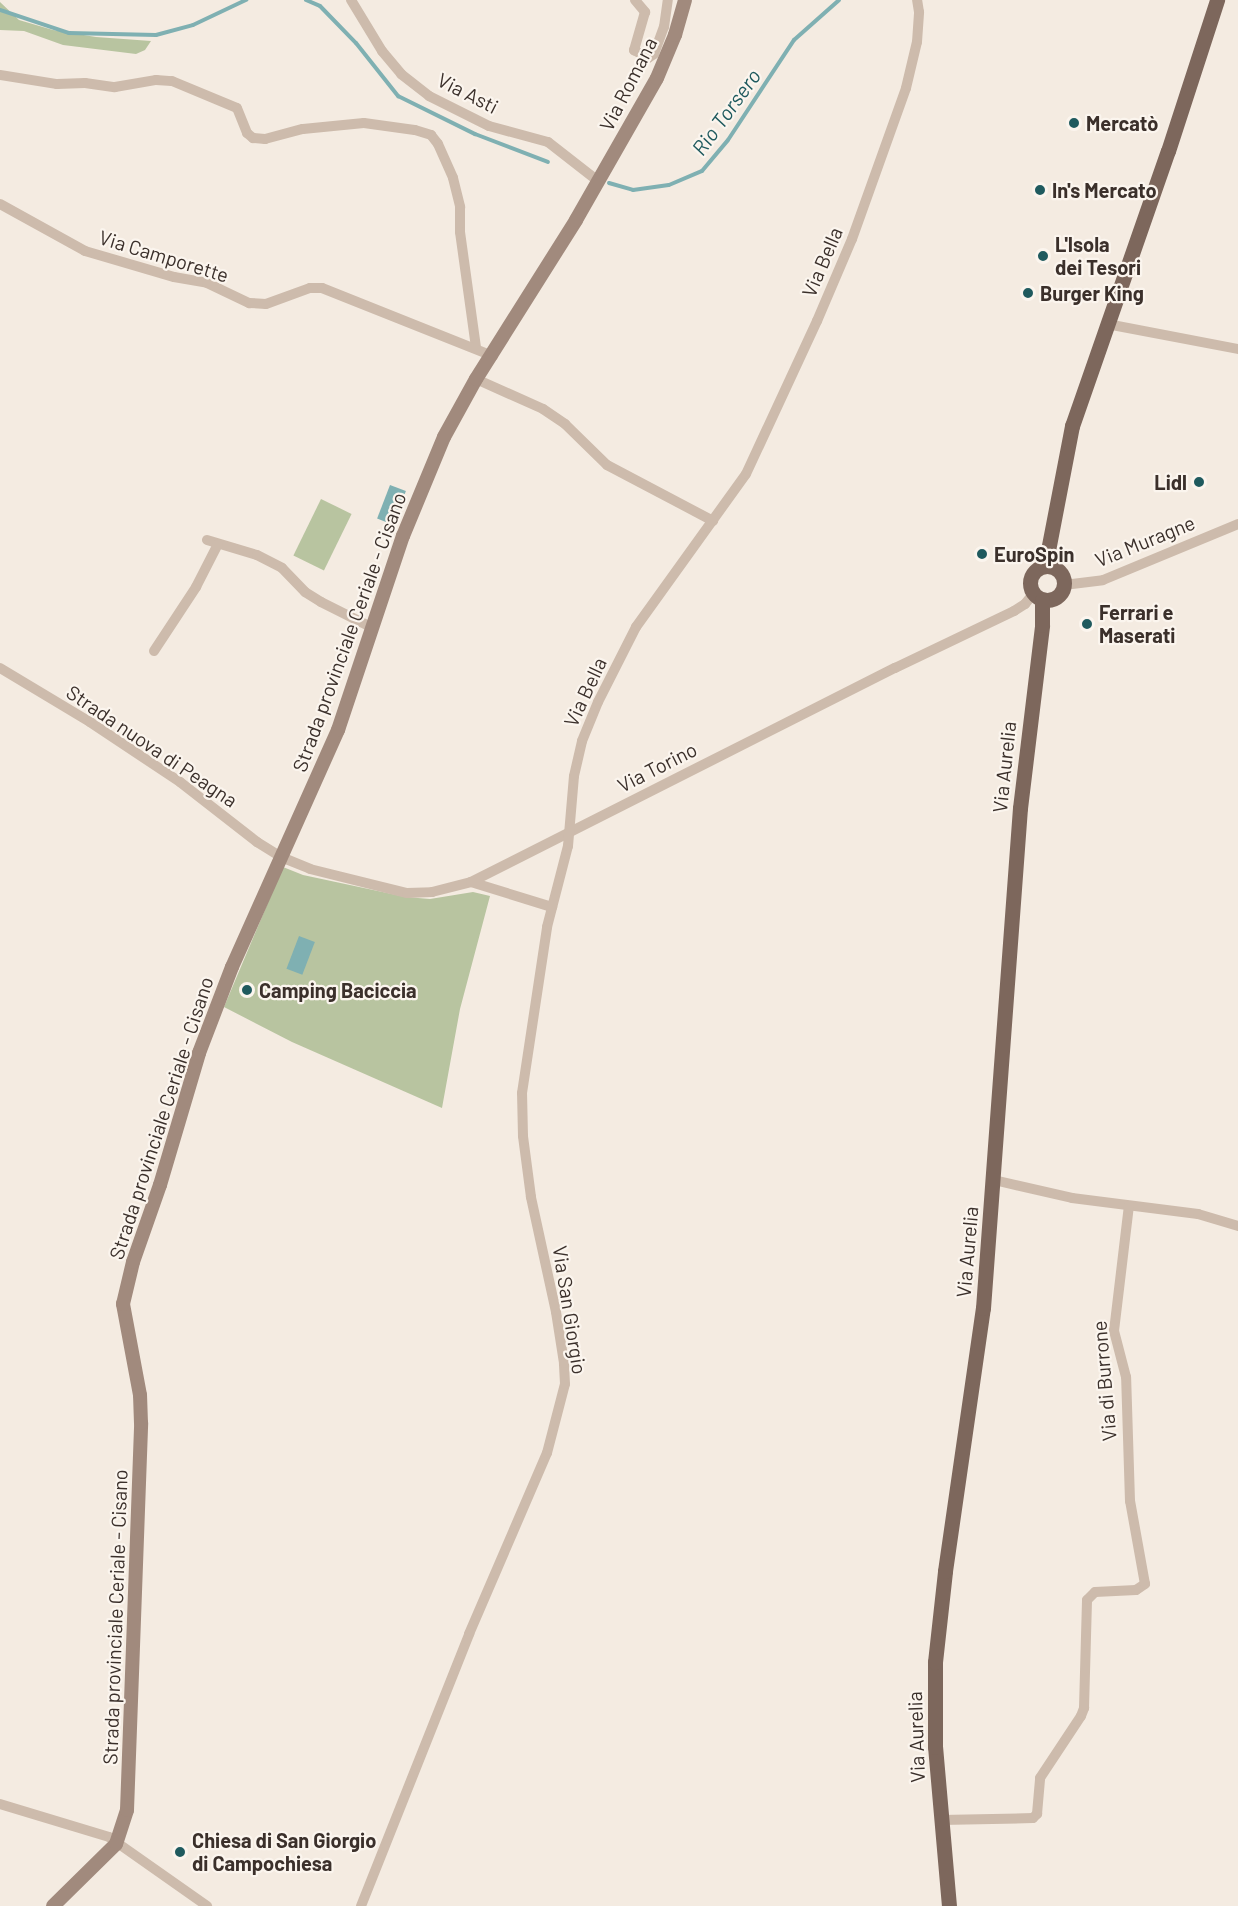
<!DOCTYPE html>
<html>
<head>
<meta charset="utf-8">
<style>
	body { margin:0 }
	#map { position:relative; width:1238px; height:1906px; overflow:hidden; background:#f4ebe1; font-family:Barlow,sans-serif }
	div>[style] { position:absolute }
	.green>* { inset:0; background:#b8c4a0; transform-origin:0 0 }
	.water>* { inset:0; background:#7fb0b2; transform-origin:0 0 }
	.stream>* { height:4px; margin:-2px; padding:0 2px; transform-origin:2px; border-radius:2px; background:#7fb0b2 }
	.minor>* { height:10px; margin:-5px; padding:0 5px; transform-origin:5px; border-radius:5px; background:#cdbbac }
	.secondary>* { height:14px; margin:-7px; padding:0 7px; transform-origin:7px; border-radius:7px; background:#a18a7d }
	.primary>* { height:15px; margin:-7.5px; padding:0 7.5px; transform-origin:7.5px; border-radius:7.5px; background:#7d675c }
	.primary>.ring { margin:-7.5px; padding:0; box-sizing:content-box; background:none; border:15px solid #7d675c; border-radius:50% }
	.dots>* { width:16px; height:16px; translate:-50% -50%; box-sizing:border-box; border:3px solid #fbf5ee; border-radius:50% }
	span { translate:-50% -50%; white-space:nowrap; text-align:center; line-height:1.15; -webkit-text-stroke:4.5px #fbf5ee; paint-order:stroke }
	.street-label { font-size:20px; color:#3b302b }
	.poi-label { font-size:20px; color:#3b302b; font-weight:700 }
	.left { translate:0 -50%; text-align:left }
	.right { translate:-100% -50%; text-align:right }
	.water-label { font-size:21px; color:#1f5a5e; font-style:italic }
</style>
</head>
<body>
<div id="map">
	<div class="green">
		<div style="clip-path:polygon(0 2px,19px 20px,53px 30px,96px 37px,151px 41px,145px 50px,136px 54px,63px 45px,24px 31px,0 30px)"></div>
		<div style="left:321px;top:499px;width:34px;height:63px;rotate:26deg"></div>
		<div style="clip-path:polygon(283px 867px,303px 875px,406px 897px,430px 899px,473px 892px,490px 896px,460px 1009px,442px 1108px,292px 1042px,224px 1007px)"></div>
	</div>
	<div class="water">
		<div style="left:390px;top:485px;width:17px;height:36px;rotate:21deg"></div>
		<div style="left:299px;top:936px;width:17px;height:35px;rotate:21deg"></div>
	</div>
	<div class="stream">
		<div style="left:306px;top:0;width:15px;rotate:23deg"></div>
		<div style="left:320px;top:6px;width:52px;rotate:45.8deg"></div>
		<div style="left:356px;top:43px;width:68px;rotate:51.6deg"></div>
		<div style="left:398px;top:96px;width:86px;rotate:26.3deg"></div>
		<div style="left:475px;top:134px;width:78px;rotate:21deg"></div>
		<div style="left:0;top:10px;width:73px;rotate:18.4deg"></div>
		<div style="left:69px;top:33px;width:87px;rotate:1.3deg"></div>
		<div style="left:156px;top:35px;width:38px;rotate:-15deg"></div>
		<div style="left:193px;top:25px;width:59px;rotate:-25.3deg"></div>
		<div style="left:609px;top:183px;width:25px;rotate:16deg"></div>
		<div style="left:633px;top:190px;width:36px;rotate:-8deg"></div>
		<div style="left:669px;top:185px;width:36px;rotate:-23deg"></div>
		<div style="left:702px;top:171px;width:40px;rotate:-50deg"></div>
		<div style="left:728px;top:140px;width:120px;rotate:-56.6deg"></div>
		<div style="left:794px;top:40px;width:60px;rotate:-41.6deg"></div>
	</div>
	<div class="minor">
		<div style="left:351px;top:0;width:60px;rotate:58.7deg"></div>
		<div style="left:382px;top:51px;width:30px;rotate:50deg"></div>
		<div style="left:401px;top:74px;width:36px;rotate:38deg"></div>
		<div style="left:429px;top:96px;width:67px;rotate:26.6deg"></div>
		<div style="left:489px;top:126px;width:61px;rotate:15.2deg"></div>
		<div style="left:548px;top:142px;width:63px;rotate:38deg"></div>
		<div style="left:635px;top:0;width:16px;rotate:50deg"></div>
		<div style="left:645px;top:12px;width:40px;rotate:106deg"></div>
		<div style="left:634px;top:50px;width:16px;rotate:30deg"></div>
		<div style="left:648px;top:58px;width:7px;rotate:-34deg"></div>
		<div style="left:654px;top:54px;width:29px;rotate:-70deg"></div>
		<div style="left:664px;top:27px;width:27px;rotate:-82deg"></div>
		<div style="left:0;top:75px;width:58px;rotate:9deg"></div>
		<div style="left:57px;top:84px;width:28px;rotate:-2deg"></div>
		<div style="left:85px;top:83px;width:30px;rotate:8deg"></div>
		<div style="left:115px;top:87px;width:42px;rotate:-9.7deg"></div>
		<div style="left:156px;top:80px;width:16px;rotate:4deg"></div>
		<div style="left:172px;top:81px;width:70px;rotate:22.6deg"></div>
		<div style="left:237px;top:108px;width:27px;rotate:68deg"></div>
		<div style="left:247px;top:133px;width:8px;rotate:40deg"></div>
		<div style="left:253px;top:138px;width:12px;rotate:5deg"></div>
		<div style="left:265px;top:139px;width:39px;rotate:-15deg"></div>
		<div style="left:303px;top:129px;width:61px;rotate:-5.6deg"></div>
		<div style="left:364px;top:123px;width:51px;rotate:7.8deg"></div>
		<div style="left:415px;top:130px;width:17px;rotate:17deg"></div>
		<div style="left:431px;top:135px;width:11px;rotate:52deg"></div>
		<div style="left:438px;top:144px;width:37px;rotate:66deg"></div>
		<div style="left:453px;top:178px;width:30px;rotate:76deg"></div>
		<div style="left:460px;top:207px;width:25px;rotate:90deg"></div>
		<div style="left:460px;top:232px;width:117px;rotate:82.1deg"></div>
		<div style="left:0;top:204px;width:97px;rotate:28.9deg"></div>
		<div style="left:85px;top:251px;width:93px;rotate:16.3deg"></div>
		<div style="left:174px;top:277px;width:34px;rotate:10deg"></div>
		<div style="left:207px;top:283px;width:47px;rotate:25.5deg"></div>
		<div style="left:249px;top:303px;width:17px;rotate:3deg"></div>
		<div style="left:266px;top:304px;width:47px;rotate:-20deg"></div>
		<div style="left:310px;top:288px;width:12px"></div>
		<div style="left:322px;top:288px;width:184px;rotate:21.7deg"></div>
		<div style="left:1107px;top:324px;width:133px;rotate:10.8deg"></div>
		<div style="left:476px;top:379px;width:73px;rotate:24.1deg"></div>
		<div style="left:543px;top:409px;width:27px;rotate:34deg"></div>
		<div style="left:565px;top:424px;width:59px;rotate:44.3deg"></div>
		<div style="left:607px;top:465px;width:120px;rotate:27.8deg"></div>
		<div style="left:207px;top:540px;width:52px;rotate:16.7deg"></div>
		<div style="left:257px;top:555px;width:28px;rotate:27deg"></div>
		<div style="left:282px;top:568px;width:33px;rotate:46deg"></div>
		<div style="left:305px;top:592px;width:19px;rotate:32deg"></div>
		<div style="left:321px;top:602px;width:58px;rotate:26.6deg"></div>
		<div style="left:1064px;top:585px;width:39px;rotate:-7deg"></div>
		<div style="left:1103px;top:580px;width:146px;rotate:-22.5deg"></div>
		<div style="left:154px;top:651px;width:77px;rotate:-56.7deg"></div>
		<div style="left:196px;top:587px;width:48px;rotate:-62.9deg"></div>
		<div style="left:0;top:668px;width:105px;rotate:31deg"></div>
		<div style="left:90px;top:722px;width:108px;rotate:33.7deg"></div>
		<div style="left:180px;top:782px;width:98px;rotate:37.9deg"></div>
		<div style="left:257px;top:842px;width:28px;rotate:32deg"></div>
		<div style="left:281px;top:857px;width:31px;rotate:22deg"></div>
		<div style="left:310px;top:869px;width:100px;rotate:13.9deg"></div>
		<div style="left:407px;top:893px;width:25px;rotate:-2deg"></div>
		<div style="left:432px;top:892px;width:40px;rotate:-14.4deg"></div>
		<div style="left:471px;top:882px;width:475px;rotate:-26.8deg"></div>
		<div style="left:895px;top:668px;width:132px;rotate:-25.6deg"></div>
		<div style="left:1014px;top:611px;width:13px;rotate:-32deg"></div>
		<div style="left:1025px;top:604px;width:13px;rotate:-51deg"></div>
		<div style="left:471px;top:882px;width:85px;rotate:17.2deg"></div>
		<div style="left:994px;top:1180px;width:80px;rotate:13deg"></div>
		<div style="left:1072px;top:1198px;width:127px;rotate:7.2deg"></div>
		<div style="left:1198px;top:1214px;width:42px;rotate:16.7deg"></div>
		<div style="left:0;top:1804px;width:114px;rotate:16.8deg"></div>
		<div style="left:109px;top:1837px;width:120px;rotate:35.1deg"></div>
		<div style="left:941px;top:1820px;width:92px;rotate:-1.2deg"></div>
		<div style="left:1033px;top:1818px;width:6px;rotate:-45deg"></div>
		<div style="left:1037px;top:1814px;width:36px;rotate:-85deg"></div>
		<div style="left:1040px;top:1778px;width:74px;rotate:-56.5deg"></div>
		<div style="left:1081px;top:1716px;width:9px;rotate:-69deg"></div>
		<div style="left:1084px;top:1708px;width:108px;rotate:-88.4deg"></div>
		<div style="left:1087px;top:1600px;width:11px;rotate:-45deg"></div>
		<div style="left:1095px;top:1592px;width:41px;rotate:-2.8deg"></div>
		<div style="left:1136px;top:1590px;width:11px;rotate:-34deg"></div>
		<div style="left:1145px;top:1584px;width:84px;rotate:-100.2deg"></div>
		<div style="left:1130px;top:1501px;width:124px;rotate:-91.8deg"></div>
		<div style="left:1126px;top:1377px;width:48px;rotate:-104.6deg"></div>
		<div style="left:1114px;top:1331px;width:126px;rotate:-83.2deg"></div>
		<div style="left:361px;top:1906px;width:293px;rotate:-68.3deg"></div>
		<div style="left:469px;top:1634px;width:197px;rotate:-66.7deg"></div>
		<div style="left:547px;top:1453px;width:71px;rotate:-75.4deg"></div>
		<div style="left:565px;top:1384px;width:21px;rotate:-93deg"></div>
		<div style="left:564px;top:1363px;width:52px;rotate:-98.9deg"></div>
		<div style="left:556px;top:1312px;width:118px;rotate:-102.3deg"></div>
		<div style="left:531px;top:1197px;width:62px;rotate:-97.5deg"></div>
		<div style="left:523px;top:1136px;width:43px;rotate:-91.3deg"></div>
		<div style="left:522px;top:1093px;width:168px;rotate:-81.4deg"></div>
		<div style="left:547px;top:927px;width:84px;rotate:-75.5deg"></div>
		<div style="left:568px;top:846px;width:70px;rotate:-85.1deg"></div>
		<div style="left:574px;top:776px;width:36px;rotate:-77deg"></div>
		<div style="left:582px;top:741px;width:42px;rotate:-67.7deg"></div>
		<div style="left:598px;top:702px;width:84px;rotate:-63.1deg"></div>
		<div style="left:636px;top:627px;width:188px;rotate:-54.3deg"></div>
		<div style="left:746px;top:474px;width:169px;rotate:-65.1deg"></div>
		<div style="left:817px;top:321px;width:89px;rotate:-66.9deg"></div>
		<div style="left:852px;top:239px;width:160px;rotate:-70.3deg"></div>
		<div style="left:906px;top:88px;width:47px;rotate:-76.6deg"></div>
		<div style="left:917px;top:42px;width:30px;rotate:-86deg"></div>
		<div style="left:919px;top:12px;width:12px;rotate:-99deg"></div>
	</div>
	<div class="secondary">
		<div style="left:53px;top:1906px;width:88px;rotate:-44.5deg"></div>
		<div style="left:116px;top:1844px;width:36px;rotate:-72deg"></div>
		<div style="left:127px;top:1810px;width:387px;rotate:-87.9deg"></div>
		<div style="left:141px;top:1423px;width:28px;rotate:-92deg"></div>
		<div style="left:140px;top:1395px;width:93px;rotate:-100.6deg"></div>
		<div style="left:123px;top:1304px;width:43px;rotate:-76.6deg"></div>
		<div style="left:133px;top:1262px;width:82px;rotate:-70.7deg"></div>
		<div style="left:160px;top:1185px;width:138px;rotate:-73.5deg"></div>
		<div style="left:199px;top:1053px;width:92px;rotate:-69deg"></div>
		<div style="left:232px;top:967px;width:260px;rotate:-65.9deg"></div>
		<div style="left:338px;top:730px;width:205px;rotate:-71.5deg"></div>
		<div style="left:403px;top:536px;width:107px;rotate:-67.5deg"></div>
		<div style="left:444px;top:437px;width:66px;rotate:-61.1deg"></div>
		<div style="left:476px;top:379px;width:188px;rotate:-57.8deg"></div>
		<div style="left:576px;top:220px;width:163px;rotate:-60.3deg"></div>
		<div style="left:657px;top:78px;width:47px;rotate:-67.3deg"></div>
		<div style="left:675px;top:35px;width:36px;rotate:-74deg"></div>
	</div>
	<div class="primary">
		<div class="ring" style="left:1030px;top:566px;width:19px;height:19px"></div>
		<div style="left:1045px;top:566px;width:143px;rotate:-79.1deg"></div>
		<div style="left:1072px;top:426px;width:291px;rotate:-70.8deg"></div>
		<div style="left:1168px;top:151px;width:159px;rotate:-72deg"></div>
		<div style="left:949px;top:1906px;width:160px;rotate:-95deg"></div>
		<div style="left:935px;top:1747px;width:85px;rotate:-90deg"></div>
		<div style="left:935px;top:1662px;width:92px;rotate:-83.7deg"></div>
		<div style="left:945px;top:1571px;width:266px;rotate:-81.8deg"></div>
		<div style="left:983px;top:1308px;width:501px;rotate:-85.77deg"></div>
		<div style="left:1020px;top:808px;width:184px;rotate:-83.1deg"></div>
		<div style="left:1042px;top:625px;width:25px;rotate:-90deg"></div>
	</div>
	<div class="dots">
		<div style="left:1074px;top:123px;background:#1f5a5e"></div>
		<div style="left:1040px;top:190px;background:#1f5a5e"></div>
		<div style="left:1043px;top:256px;background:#1f5a5e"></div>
		<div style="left:1028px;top:293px;background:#1f5a5e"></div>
		<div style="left:1199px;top:482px;background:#1f5a5e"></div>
		<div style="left:982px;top:554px;background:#1f5a5e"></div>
		<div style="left:1087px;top:624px;background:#1f5a5e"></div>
		<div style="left:247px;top:990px;background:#1f5a5e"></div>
		<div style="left:180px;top:1852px;background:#1f5a5e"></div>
	</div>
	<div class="street-label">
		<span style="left:628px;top:84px;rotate:-63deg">Via Romana</span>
		<span style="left:468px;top:93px;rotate:27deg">Via Asti</span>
		<span style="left:164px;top:256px;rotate:17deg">Via Camporette</span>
		<span style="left:822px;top:262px;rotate:-67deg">Via Bella</span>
		<span style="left:1145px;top:541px;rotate:-22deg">Via Muragne</span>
		<span style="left:349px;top:632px;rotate:-70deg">Strada provinciale Ceriale - Cisano</span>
		<span style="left:585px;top:692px;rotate:-65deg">Via Bella</span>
		<span style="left:152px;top:746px;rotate:34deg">Strada nuova di Peagna</span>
		<span style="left:657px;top:767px;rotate:-27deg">Via Torino</span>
		<span style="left:1004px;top:767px;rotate:-84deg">Via Aurelia</span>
		<span style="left:161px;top:1118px;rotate:-72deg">Strada provinciale Ceriale - Cisano</span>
		<span style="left:967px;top:1252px;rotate:-85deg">Via Aurelia</span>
		<span style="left:570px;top:1310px;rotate:81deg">Via San Giorgio</span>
		<span style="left:1104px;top:1381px;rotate:-95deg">Via di Burrone</span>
		<span style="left:115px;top:1617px;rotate:-88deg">Strada provinciale Ceriale - Cisano</span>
		<span style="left:916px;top:1737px;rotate:-92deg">Via Aurelia</span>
	</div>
	<div class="poi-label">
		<span class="left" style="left:1086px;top:123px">Mercatò</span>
		<span class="left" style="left:1052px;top:190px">In's Mercato</span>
		<span class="left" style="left:1055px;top:256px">L'Isola<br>dei Tesori</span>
		<span class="left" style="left:1040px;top:293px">Burger King</span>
		<span class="right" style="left:1187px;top:482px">Lidl</span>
		<span class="left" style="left:994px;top:554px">EuroSpin</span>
		<span class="left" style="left:1099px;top:624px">Ferrari e<br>Maserati</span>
		<span class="left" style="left:259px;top:990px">Camping Baciccia</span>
		<span class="left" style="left:192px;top:1852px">Chiesa di San Giorgio<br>di Campochiesa</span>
	</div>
	<div class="water-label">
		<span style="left:726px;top:112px;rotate:-54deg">Rio Torsero</span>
	</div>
</div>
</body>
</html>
